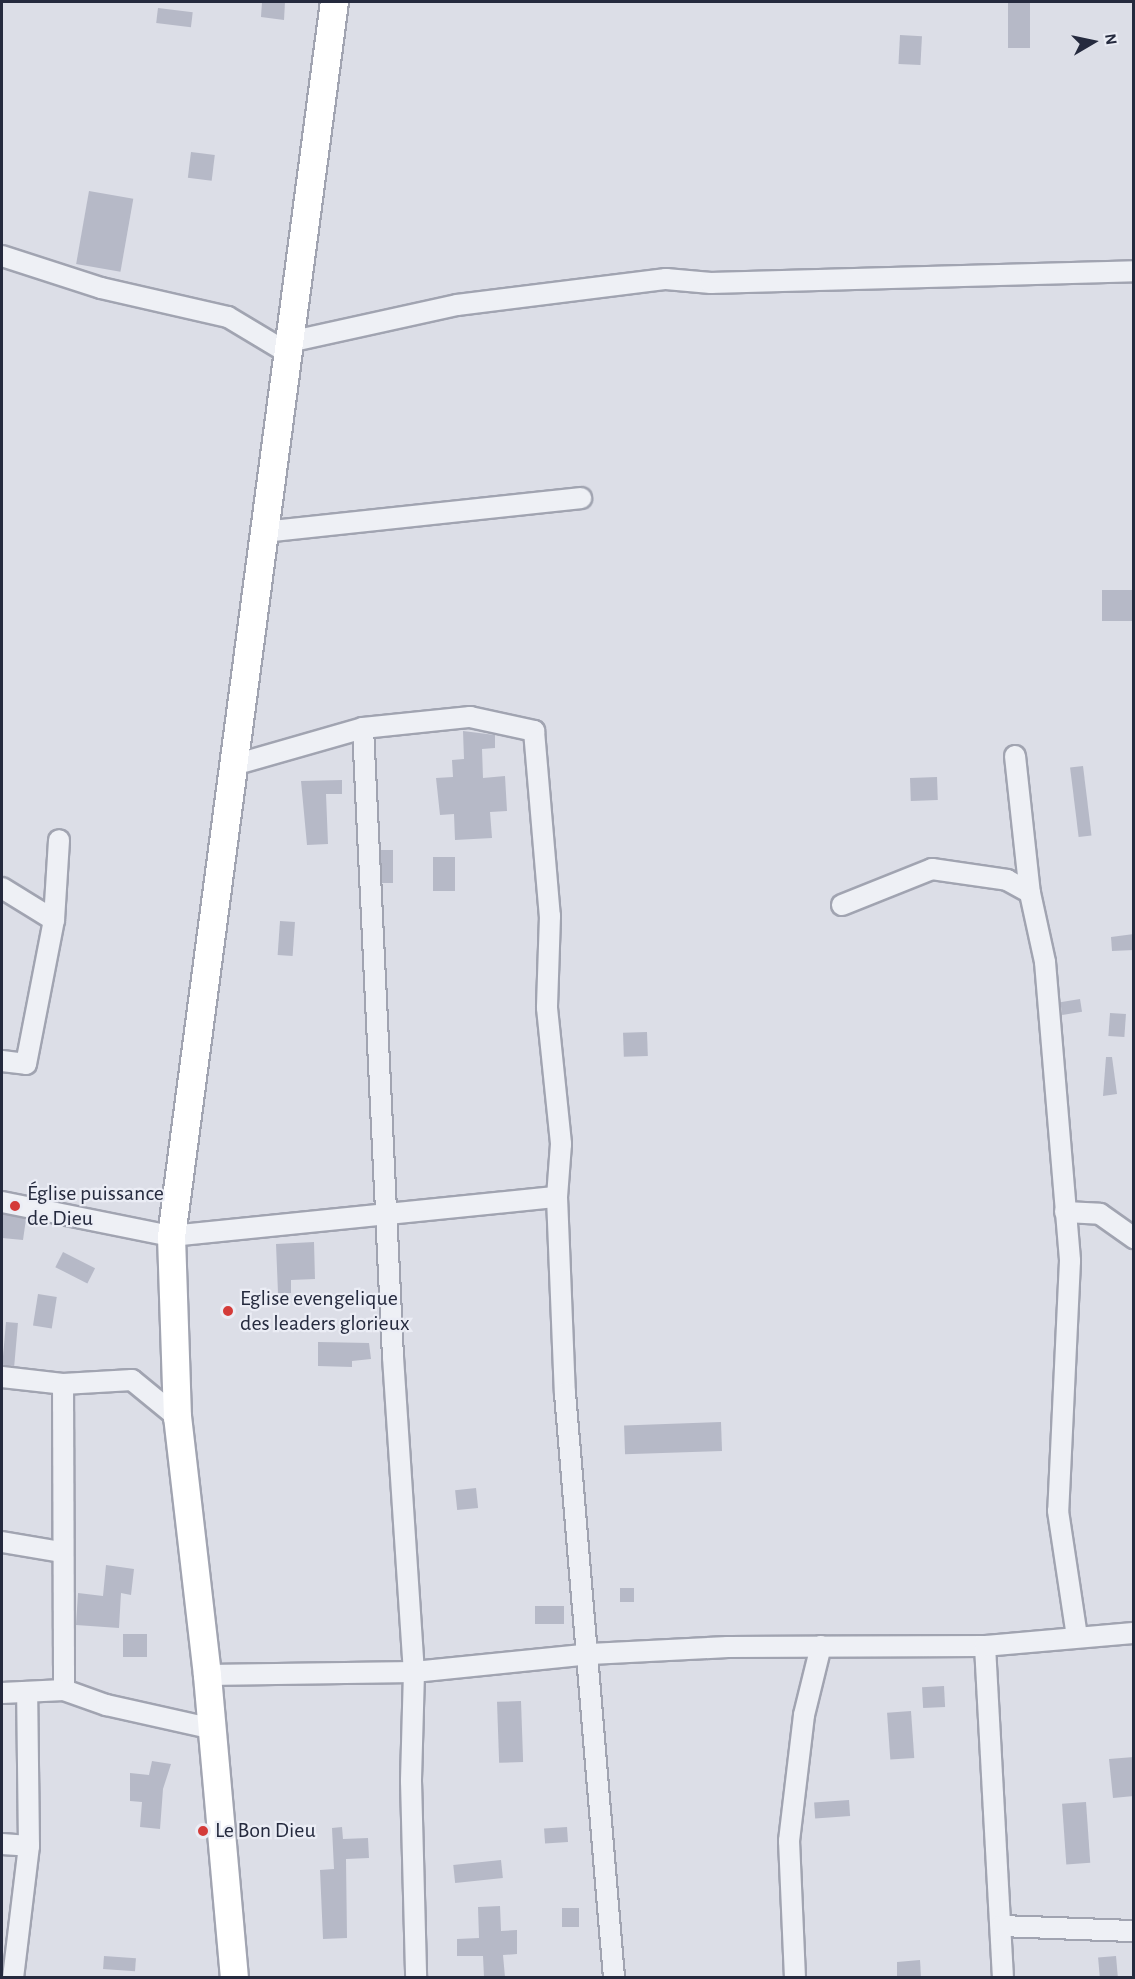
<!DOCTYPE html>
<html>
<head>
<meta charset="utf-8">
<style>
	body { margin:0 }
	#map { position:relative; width:1135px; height:1979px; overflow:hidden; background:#dcdee7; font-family:"Alegreya Sans",sans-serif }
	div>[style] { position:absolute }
	.building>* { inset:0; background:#b6b9c7; transform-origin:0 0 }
	.roads { filter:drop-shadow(2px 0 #a1a4b1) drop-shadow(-2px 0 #a1a4b1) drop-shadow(0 2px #a1a4b1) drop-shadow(0 -2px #a1a4b1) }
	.street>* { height:20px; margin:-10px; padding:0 10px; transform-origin:10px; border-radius:10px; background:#eef0f5 }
	.secondary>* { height:27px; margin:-13.5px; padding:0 13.5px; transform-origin:13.5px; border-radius:13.5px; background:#fff }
	.dots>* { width:16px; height:16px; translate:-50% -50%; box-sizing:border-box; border:3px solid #ebedf5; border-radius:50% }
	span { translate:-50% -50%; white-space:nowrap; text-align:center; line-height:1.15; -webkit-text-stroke:4.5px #ebedf5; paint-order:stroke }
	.poi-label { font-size:22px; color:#252a3e }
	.left { translate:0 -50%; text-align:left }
	.frame { position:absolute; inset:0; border:3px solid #252a3e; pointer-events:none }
	.north { position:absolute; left:1063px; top:12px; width:60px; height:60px; -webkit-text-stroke:4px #ebedf5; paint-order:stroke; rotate:81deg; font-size:16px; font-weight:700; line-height:24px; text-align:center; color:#252a3e }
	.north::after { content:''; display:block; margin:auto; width:21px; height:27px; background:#252a3e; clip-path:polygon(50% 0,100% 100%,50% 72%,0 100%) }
</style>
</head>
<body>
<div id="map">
	<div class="building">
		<div style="clip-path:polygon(262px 2px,285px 2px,284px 20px,261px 17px)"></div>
		<div style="left:1008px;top:2px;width:22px;height:46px"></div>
		<div style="left:158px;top:8px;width:35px;height:15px;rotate:7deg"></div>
		<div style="left:900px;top:35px;width:22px;height:29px;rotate:3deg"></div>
		<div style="left:191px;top:152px;width:24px;height:26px;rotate:7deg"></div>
		<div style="left:89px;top:191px;width:45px;height:74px;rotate:10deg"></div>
		<div style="left:1134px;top:590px;width:31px;height:32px;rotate:90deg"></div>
		<div style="clip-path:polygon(463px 731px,495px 735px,495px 748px,482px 749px,483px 778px,505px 776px,507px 811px,490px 812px,492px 838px,455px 840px,454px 814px,440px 815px,436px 778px,453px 777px,452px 760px,464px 759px)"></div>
		<div style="left:1083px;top:766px;width:70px;height:13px;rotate:83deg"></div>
		<div style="left:937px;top:777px;width:23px;height:27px;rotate:88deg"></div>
		<div style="clip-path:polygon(342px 780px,342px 794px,326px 794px,328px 844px,307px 845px,301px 781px)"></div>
		<div style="left:381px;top:850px;width:12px;height:33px"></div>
		<div style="left:433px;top:857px;width:22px;height:34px"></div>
		<div style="left:280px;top:921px;width:15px;height:34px;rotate:4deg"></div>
		<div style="clip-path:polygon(1134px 934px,1134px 950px,1112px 951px,1111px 937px)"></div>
		<div style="left:1080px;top:999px;width:13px;height:20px;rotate:81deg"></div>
		<div style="left:1110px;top:1013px;width:16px;height:23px;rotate:4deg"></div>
		<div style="left:647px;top:1032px;width:24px;height:24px;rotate:88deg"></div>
		<div style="clip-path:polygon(1106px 1057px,1112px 1057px,1117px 1094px,1103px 1096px)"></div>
		<div style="clip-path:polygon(2px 1214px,26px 1219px,23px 1240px,2px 1238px)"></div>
		<div style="clip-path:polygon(314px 1242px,315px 1279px,291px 1280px,291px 1293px,278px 1293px,276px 1244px)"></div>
		<div style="left:63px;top:1252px;width:36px;height:17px;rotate:27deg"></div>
		<div style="left:38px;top:1294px;width:19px;height:32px;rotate:9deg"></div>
		<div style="left:6px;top:1322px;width:12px;height:43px;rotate:5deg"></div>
		<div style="clip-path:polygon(318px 1342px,369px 1343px,371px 1359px,352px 1361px,352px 1367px,318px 1366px)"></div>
		<div style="left:721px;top:1422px;width:29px;height:97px;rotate:88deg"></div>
		<div style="left:476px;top:1488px;width:20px;height:21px;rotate:84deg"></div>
		<div style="clip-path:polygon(106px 1565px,134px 1569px,131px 1595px,121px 1593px,119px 1628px,76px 1625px,78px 1593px,103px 1596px)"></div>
		<div style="left:634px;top:1588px;width:14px;height:14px;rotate:90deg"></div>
		<div style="left:535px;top:1606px;width:29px;height:18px"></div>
		<div style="left:123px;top:1634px;width:24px;height:23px"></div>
		<div style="left:944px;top:1686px;width:21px;height:22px;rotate:87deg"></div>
		<div style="left:521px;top:1701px;width:61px;height:24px;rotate:88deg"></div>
		<div style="left:911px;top:1711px;width:47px;height:24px;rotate:86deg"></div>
		<div style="clip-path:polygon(1134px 1757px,1134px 1796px,1113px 1798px,1109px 1759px)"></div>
		<div style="clip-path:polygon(152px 1761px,171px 1764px,163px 1789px,160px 1829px,140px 1827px,142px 1802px,130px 1801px,130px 1773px,149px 1775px)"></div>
		<div style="left:849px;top:1800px;width:16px;height:35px;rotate:86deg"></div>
		<div style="left:1086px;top:1802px;width:61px;height:24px;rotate:86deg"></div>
		<div style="clip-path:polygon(342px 1827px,343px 1839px,368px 1838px,369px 1858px,346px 1859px,347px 1938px,323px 1939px,320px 1870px,334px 1869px,332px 1828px)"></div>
		<div style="left:567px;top:1827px;width:15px;height:23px;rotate:86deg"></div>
		<div style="left:501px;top:1860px;width:18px;height:48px;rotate:84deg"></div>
		<div style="clip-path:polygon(500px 1906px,501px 1931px,517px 1930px,517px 1954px,503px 1955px,505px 1977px,484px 1977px,483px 1956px,457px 1956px,457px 1939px,479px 1938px,478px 1907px)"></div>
		<div style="left:562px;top:1908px;width:17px;height:19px"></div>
		<div style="left:104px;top:1956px;width:32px;height:13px;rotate:4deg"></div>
		<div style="left:1116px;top:1956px;width:21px;height:18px;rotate:85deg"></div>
		<div style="clip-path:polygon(920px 1960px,921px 1977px,897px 1977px,897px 1962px)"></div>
	</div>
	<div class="roads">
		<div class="street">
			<div style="left:2px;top:256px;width:104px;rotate:17.9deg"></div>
			<div style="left:101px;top:288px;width:130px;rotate:12.9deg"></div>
			<div style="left:228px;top:317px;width:70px;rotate:31deg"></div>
			<div style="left:289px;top:342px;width:172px;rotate:-12.4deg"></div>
			<div style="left:457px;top:305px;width:211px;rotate:-7.1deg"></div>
			<div style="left:666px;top:279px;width:45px;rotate:5.1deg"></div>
			<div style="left:711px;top:283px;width:423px;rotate:-1.6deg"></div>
			<div style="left:264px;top:532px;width:319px;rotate:-6.1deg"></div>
			<div style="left:363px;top:728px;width:630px;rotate:87.27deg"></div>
			<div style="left:393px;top:1357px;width:316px;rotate:86.2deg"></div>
			<div style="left:414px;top:1672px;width:109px;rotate:91.6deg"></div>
			<div style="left:411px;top:1781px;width:197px;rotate:88.5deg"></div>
			<div style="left:1015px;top:756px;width:138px;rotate:83.8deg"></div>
			<div style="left:1030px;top:893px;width:71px;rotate:77.7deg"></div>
			<div style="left:1045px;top:962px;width:300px;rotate:85.2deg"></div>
			<div style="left:1070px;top:1261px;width:250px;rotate:92.7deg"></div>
			<div style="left:1058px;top:1511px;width:127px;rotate:81.4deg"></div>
			<div style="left:234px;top:765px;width:134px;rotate:-16deg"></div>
			<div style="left:363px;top:728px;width:108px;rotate:-5.9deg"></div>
			<div style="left:470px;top:717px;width:66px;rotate:12.3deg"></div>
			<div style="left:534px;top:731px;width:186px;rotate:85.1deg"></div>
			<div style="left:550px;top:916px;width:92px;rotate:91.9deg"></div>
			<div style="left:547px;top:1008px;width:137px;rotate:84.1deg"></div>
			<div style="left:561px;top:1144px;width:53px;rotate:94.3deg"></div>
			<div style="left:557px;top:1197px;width:196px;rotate:87.7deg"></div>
			<div style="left:565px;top:1393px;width:587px;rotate:85.21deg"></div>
			<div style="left:2px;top:888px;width:61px;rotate:31.6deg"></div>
			<div style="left:842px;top:905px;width:97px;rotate:-21.8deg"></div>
			<div style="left:932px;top:869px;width:76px;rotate:8.3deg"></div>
			<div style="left:1007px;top:880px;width:26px;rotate:29deg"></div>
			<div style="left:2px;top:1061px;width:24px;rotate:7deg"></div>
			<div style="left:26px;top:1064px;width:147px;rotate:-79deg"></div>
			<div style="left:54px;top:920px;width:80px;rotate:-86.4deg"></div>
			<div style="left:2px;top:1202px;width:172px;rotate:11.4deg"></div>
			<div style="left:171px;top:1236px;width:388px;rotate:-5.8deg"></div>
			<div style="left:1065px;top:1212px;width:35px;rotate:3deg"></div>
			<div style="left:1100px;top:1214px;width:42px;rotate:35.2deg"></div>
			<div style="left:2px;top:1377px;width:61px;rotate:6.5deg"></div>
			<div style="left:63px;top:1384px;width:69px;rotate:-3.3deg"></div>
			<div style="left:132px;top:1380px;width:58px;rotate:39.4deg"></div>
			<div style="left:63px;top:1384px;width:306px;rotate:89.8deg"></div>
			<div style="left:2px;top:1542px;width:60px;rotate:9.6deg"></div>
			<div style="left:985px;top:1646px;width:332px;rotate:86.9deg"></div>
			<div style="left:207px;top:1675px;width:207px;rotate:-0.8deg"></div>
			<div style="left:414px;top:1672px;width:177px;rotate:-5.8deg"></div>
			<div style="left:590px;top:1654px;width:138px;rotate:-2.9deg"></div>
			<div style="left:728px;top:1647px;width:257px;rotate:-0.2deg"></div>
			<div style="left:985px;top:1646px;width:150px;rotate:-5deg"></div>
			<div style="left:2px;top:1693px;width:62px;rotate:-2.8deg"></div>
			<div style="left:64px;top:1690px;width:45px;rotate:19.7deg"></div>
			<div style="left:106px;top:1705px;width:106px;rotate:12.6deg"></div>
			<div style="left:2px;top:1844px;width:27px;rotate:4deg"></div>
			<div style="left:1001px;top:1926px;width:133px;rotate:2.2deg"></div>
			<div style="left:13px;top:1978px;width:133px;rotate:-83.1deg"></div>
			<div style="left:29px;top:1846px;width:153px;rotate:-90.7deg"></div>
			<div style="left:795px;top:1978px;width:137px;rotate:-92.5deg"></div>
			<div style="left:789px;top:1841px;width:127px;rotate:-83.2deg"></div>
			<div style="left:804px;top:1715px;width:71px;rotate:-76.2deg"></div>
		</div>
		<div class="secondary">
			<div style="left:234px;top:1978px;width:304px;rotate:-95.1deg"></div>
			<div style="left:207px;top:1675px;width:260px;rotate:-96.6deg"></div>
			<div style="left:177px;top:1417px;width:181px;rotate:-91.9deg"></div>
			<div style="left:171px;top:1236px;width:1245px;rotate:-82.48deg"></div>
		</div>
	</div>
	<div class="dots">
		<div style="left:15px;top:1206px;background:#d43b39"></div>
		<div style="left:228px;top:1311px;background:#d43b39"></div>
		<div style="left:203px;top:1831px;background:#d43b39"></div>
	</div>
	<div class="poi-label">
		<span class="left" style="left:27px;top:1206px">Église puissance<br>de Dieu</span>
		<span class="left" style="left:240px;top:1311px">Eglise evengelique<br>des leaders glorieux</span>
		<span class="left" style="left:215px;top:1831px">Le Bon Dieu</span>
	</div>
	<div class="frame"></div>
	<div class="north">N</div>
</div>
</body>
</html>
